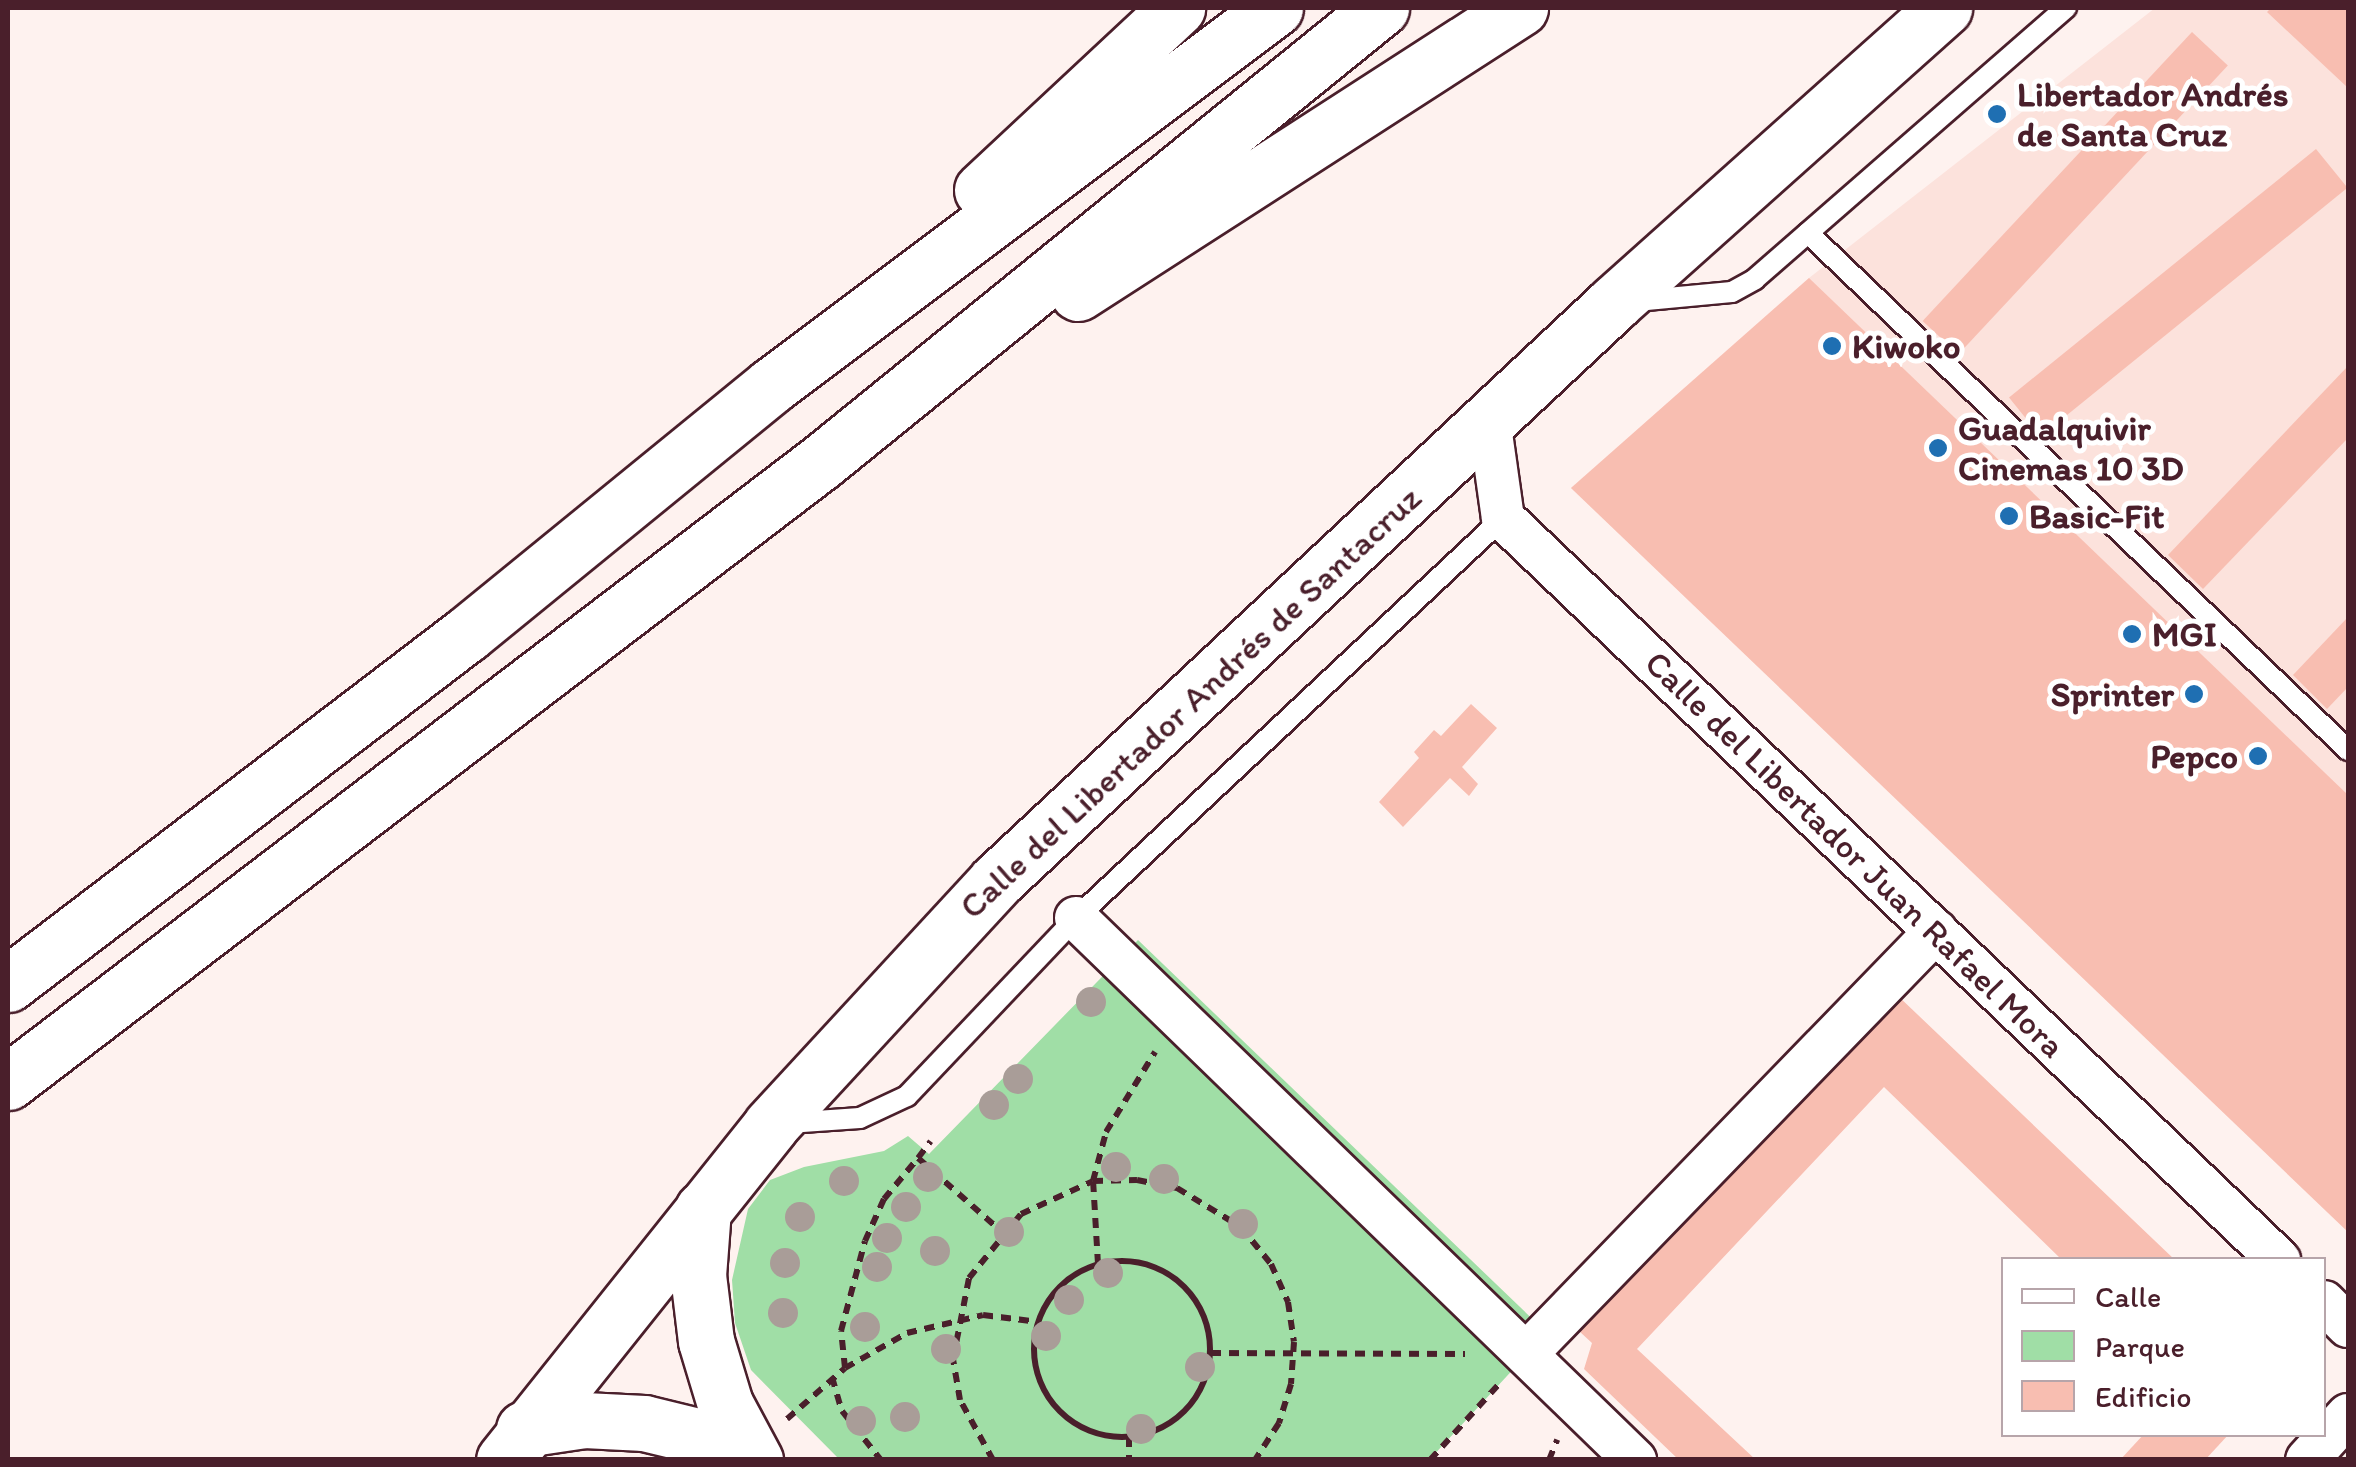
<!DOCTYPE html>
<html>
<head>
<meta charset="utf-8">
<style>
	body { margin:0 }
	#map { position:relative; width:2356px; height:1467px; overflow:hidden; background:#fef2ef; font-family:Itim,sans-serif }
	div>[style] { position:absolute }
	.built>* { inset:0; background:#fce2dc }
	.green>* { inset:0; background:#a0dea6 }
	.building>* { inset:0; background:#f8beb1; transform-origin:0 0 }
	.path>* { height:6px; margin-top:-3px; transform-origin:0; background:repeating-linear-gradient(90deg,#4a1f2b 0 10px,transparent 0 18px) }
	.path>.ring { margin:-3px; padding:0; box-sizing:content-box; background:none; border:6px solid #4a1f2b; border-radius:50% }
	.roads { filter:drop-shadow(2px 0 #4a1f2b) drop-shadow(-2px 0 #4a1f2b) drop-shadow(0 2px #4a1f2b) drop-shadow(0 -2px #4a1f2b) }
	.lane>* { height:20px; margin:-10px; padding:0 10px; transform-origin:10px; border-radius:10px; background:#fff }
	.street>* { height:42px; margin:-21px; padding:0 21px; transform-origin:21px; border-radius:21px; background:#fff }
	.secondary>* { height:55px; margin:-27.5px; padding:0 27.5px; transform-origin:27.5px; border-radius:27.5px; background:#fff }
	.highway>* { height:55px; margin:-27.5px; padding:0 27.5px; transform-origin:27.5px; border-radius:27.5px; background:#fff }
	.trees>* { width:30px; height:30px; margin:-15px; border-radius:50%; background:#a99d98 }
	.dots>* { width:28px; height:28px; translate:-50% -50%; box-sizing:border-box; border:5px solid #fff; border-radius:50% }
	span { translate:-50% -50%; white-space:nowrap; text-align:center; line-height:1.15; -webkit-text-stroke:10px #fff; paint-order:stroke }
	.poi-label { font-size:35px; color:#4a1f2b; font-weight:700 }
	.left { translate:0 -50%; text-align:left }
	.right { translate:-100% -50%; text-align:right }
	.street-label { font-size:35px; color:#4a1f2b }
	.frame { position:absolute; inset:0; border:10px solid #4a1f2b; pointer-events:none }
	.legend { position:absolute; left:2001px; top:1257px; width:325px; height:180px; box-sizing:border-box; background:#fff; border:2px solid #b7a5aa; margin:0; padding:12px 18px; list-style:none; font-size:30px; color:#4a1f2b }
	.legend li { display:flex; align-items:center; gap:20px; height:50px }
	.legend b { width:50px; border:2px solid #b7a5aa }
</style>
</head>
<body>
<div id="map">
	<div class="built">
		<div style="clip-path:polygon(2155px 8px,2348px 8px,2348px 1232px,1571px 488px,1809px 278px)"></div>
	</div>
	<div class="green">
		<div style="clip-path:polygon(1138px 940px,1547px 1333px,1430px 1459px,839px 1459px,751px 1370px,735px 1323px,732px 1280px,748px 1209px,770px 1180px,804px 1167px,884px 1151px,908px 1136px,929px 1154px)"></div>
	</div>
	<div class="building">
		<div style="clip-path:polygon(2271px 8px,2348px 8px,2348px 88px,2267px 12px)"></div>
		<div style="left:2192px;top:32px;width:49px;height:395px;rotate:43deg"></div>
		<div style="left:2316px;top:149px;width:50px;height:395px;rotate:51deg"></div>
		<div style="clip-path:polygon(1809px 278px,2348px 795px,2348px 1232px,1571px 488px)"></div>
		<div style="clip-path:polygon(2348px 366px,2348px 438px,2203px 589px,2168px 555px)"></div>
		<div style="clip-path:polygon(2348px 617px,2348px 687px,2327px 709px,2293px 675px)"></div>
		<div style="clip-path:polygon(1471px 704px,1497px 728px,1462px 767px,1478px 784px,1469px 796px,1450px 778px,1403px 827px,1379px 802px,1419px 758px,1414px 752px,1434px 730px,1441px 736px)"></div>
		<div style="clip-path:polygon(1896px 994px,2175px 1260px,2062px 1260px,1884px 1087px,1637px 1349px,1756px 1460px,1679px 1460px,1584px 1369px,1592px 1343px,1579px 1331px)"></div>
		<div style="clip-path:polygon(2144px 1434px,2229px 1434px,2205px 1460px,2120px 1460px)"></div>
	</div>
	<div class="path">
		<div style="left:918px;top:1158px;width:21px;rotate:-53deg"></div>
		<div class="ring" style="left:1034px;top:1261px;width:170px;height:170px"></div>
		<div style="left:1098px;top:1264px;width:83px;rotate:-93.4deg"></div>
		<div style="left:1093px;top:1181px;width:51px;rotate:-75.1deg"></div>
		<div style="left:1106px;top:1132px;width:94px;rotate:-58.5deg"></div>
		<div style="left:1211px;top:1353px;width:254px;rotate:0.2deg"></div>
		<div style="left:845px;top:1368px;width:37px;rotate:-96deg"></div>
		<div style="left:841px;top:1331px;width:93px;rotate:-75.1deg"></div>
		<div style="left:865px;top:1241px;width:46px;rotate:-65.7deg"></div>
		<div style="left:884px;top:1199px;width:53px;rotate:-50.3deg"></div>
		<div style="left:918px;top:1158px;width:112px;rotate:41.4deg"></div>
		<div style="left:832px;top:1377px;width:35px;rotate:74deg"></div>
		<div style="left:842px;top:1411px;width:63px;rotate:51.5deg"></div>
		<div style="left:787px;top:1419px;width:77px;rotate:-41.3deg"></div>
		<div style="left:845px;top:1368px;width:71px;rotate:-29.4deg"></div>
		<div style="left:907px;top:1333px;width:78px;rotate:-13.3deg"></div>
		<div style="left:983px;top:1315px;width:56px;rotate:7.1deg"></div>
		<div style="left:1129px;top:1437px;width:23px;rotate:90deg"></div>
		<div style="left:993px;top:1460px;width:68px;rotate:-118.8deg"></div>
		<div style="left:960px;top:1400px;width:42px;rotate:-99.7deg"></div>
		<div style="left:953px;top:1359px;width:83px;rotate:-78.8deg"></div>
		<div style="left:969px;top:1278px;width:82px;rotate:-50.9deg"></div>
		<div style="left:1021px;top:1214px;width:79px;rotate:-24.6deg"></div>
		<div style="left:1093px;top:1181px;width:44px;rotate:-1.3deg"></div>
		<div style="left:1137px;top:1180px;width:41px;rotate:11.3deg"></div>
		<div style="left:1177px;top:1188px;width:75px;rotate:31.4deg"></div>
		<div style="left:1241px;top:1227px;width:48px;rotate:51deg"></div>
		<div style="left:1271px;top:1264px;width:42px;rotate:65.9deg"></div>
		<div style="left:1288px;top:1302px;width:40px;rotate:81.5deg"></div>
		<div style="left:1294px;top:1342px;width:42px;rotate:94.1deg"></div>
		<div style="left:1291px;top:1384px;width:41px;rotate:107.1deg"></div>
		<div style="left:1279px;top:1423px;width:44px;rotate:123deg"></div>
		<div style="left:1430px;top:1460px;width:101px;rotate:-47.8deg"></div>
		<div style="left:1549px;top:1460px;width:22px;rotate:-68deg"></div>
	</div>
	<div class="roads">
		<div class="lane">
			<div style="left:1808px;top:233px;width:748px;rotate:43.75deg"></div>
			<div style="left:1636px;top:301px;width:96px;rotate:-5.4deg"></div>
			<div style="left:1732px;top:292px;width:26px;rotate:-29deg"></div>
			<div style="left:1755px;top:279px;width:413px;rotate:-41.1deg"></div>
			<div style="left:788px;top:1123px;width:72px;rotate:-4deg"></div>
			<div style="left:860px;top:1118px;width:52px;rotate:-25.1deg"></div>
			<div style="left:907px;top:1096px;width:245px;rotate:-46.5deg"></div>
			<div style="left:1076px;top:918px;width:585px;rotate:-43.13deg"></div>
		</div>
		<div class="street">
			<div style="left:1489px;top:419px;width:100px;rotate:82deg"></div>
			<div style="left:1503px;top:518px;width:1074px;rotate:43.72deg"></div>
			<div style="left:1076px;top:918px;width:779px;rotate:44.12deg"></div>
			<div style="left:2324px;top:1302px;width:34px;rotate:45deg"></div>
			<div style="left:1526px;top:1354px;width:589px;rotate:-45.89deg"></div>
			<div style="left:2307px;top:1460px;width:61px;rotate:-47.7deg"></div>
		</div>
		<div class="secondary">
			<div style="left:703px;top:1209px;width:66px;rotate:94.3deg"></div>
			<div style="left:698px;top:1275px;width:66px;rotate:83.1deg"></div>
			<div style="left:706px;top:1341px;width:66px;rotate:73.2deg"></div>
			<div style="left:725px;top:1404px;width:64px;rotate:61.8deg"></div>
			<div style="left:524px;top:1429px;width:61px;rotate:-8.5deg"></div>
			<div style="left:584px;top:1420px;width:60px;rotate:2.9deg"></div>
			<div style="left:644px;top:1423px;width:60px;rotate:13.6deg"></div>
			<div style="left:702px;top:1437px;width:52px;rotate:26.1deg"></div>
			<div style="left:504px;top:1460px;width:428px;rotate:-51.4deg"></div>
			<div style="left:771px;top:1125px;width:332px;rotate:-47.3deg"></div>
			<div style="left:996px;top:881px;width:846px;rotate:-43.08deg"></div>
			<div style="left:1614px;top:303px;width:443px;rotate:-41.8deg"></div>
		</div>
		<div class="highway">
			<div style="left:982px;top:190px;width:267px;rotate:-43deg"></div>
			<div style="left:1078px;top:293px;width:526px;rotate:-32.81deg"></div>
			<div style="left:8px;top:984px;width:577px;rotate:-37.33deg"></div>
			<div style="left:467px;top:634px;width:392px;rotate:-39.2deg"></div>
			<div style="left:771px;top:386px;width:630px;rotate:-36.87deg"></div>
			<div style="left:8px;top:1082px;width:1022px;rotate:-37.33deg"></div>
			<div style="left:821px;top:462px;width:721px;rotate:-39.03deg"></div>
		</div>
	</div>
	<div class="trees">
		<div style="left:1091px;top:1002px"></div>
		<div style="left:1018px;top:1079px"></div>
		<div style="left:994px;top:1105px"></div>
		<div style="left:1116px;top:1167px"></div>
		<div style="left:928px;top:1177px"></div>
		<div style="left:1164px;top:1179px"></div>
		<div style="left:844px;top:1181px"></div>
		<div style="left:906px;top:1207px"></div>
		<div style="left:800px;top:1217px"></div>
		<div style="left:1243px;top:1224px"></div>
		<div style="left:1009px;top:1232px"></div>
		<div style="left:887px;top:1238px"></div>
		<div style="left:935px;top:1251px"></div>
		<div style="left:785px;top:1263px"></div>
		<div style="left:877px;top:1267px"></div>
		<div style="left:1108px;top:1273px"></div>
		<div style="left:1069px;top:1300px"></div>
		<div style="left:783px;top:1313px"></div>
		<div style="left:865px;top:1327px"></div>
		<div style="left:1046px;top:1336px"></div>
		<div style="left:946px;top:1349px"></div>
		<div style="left:1200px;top:1367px"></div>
		<div style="left:905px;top:1417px"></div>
		<div style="left:861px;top:1421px"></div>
		<div style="left:1141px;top:1429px"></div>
	</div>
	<div class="dots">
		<div style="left:1997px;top:114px;background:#1f6fb2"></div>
		<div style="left:1832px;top:346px;background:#1f6fb2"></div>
		<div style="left:1938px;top:448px;background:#1f6fb2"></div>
		<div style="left:2009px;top:516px;background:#1f6fb2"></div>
		<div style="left:2132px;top:634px;background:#1f6fb2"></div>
		<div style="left:2194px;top:694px;background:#1f6fb2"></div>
		<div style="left:2258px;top:756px;background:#1f6fb2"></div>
	</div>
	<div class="poi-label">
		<span class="left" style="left:2017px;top:114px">Libertador Andrés<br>de Santa Cruz</span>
		<span class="left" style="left:1852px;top:346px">Kiwoko</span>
		<span class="left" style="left:1958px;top:448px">Guadalquivir<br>Cinemas 10 3D</span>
		<span class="left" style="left:2029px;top:516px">Basic-Fit</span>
		<span class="left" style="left:2152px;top:634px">MGI</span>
		<span class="right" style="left:2174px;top:694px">Sprinter</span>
		<span class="right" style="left:2238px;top:756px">Pepco</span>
	</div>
	<div class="street-label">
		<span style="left:1190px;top:702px;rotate:-43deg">Calle del Libertador Andrés de Santacruz</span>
		<span style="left:1855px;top:854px;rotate:44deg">Calle del Libertador Juan Rafael Mora</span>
	</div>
	<div class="frame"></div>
	<ul class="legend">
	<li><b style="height:12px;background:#fff"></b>Calle</li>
	<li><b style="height:28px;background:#a0dea6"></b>Parque</li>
	<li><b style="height:28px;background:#f8beb1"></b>Edificio</li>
	</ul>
</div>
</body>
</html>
